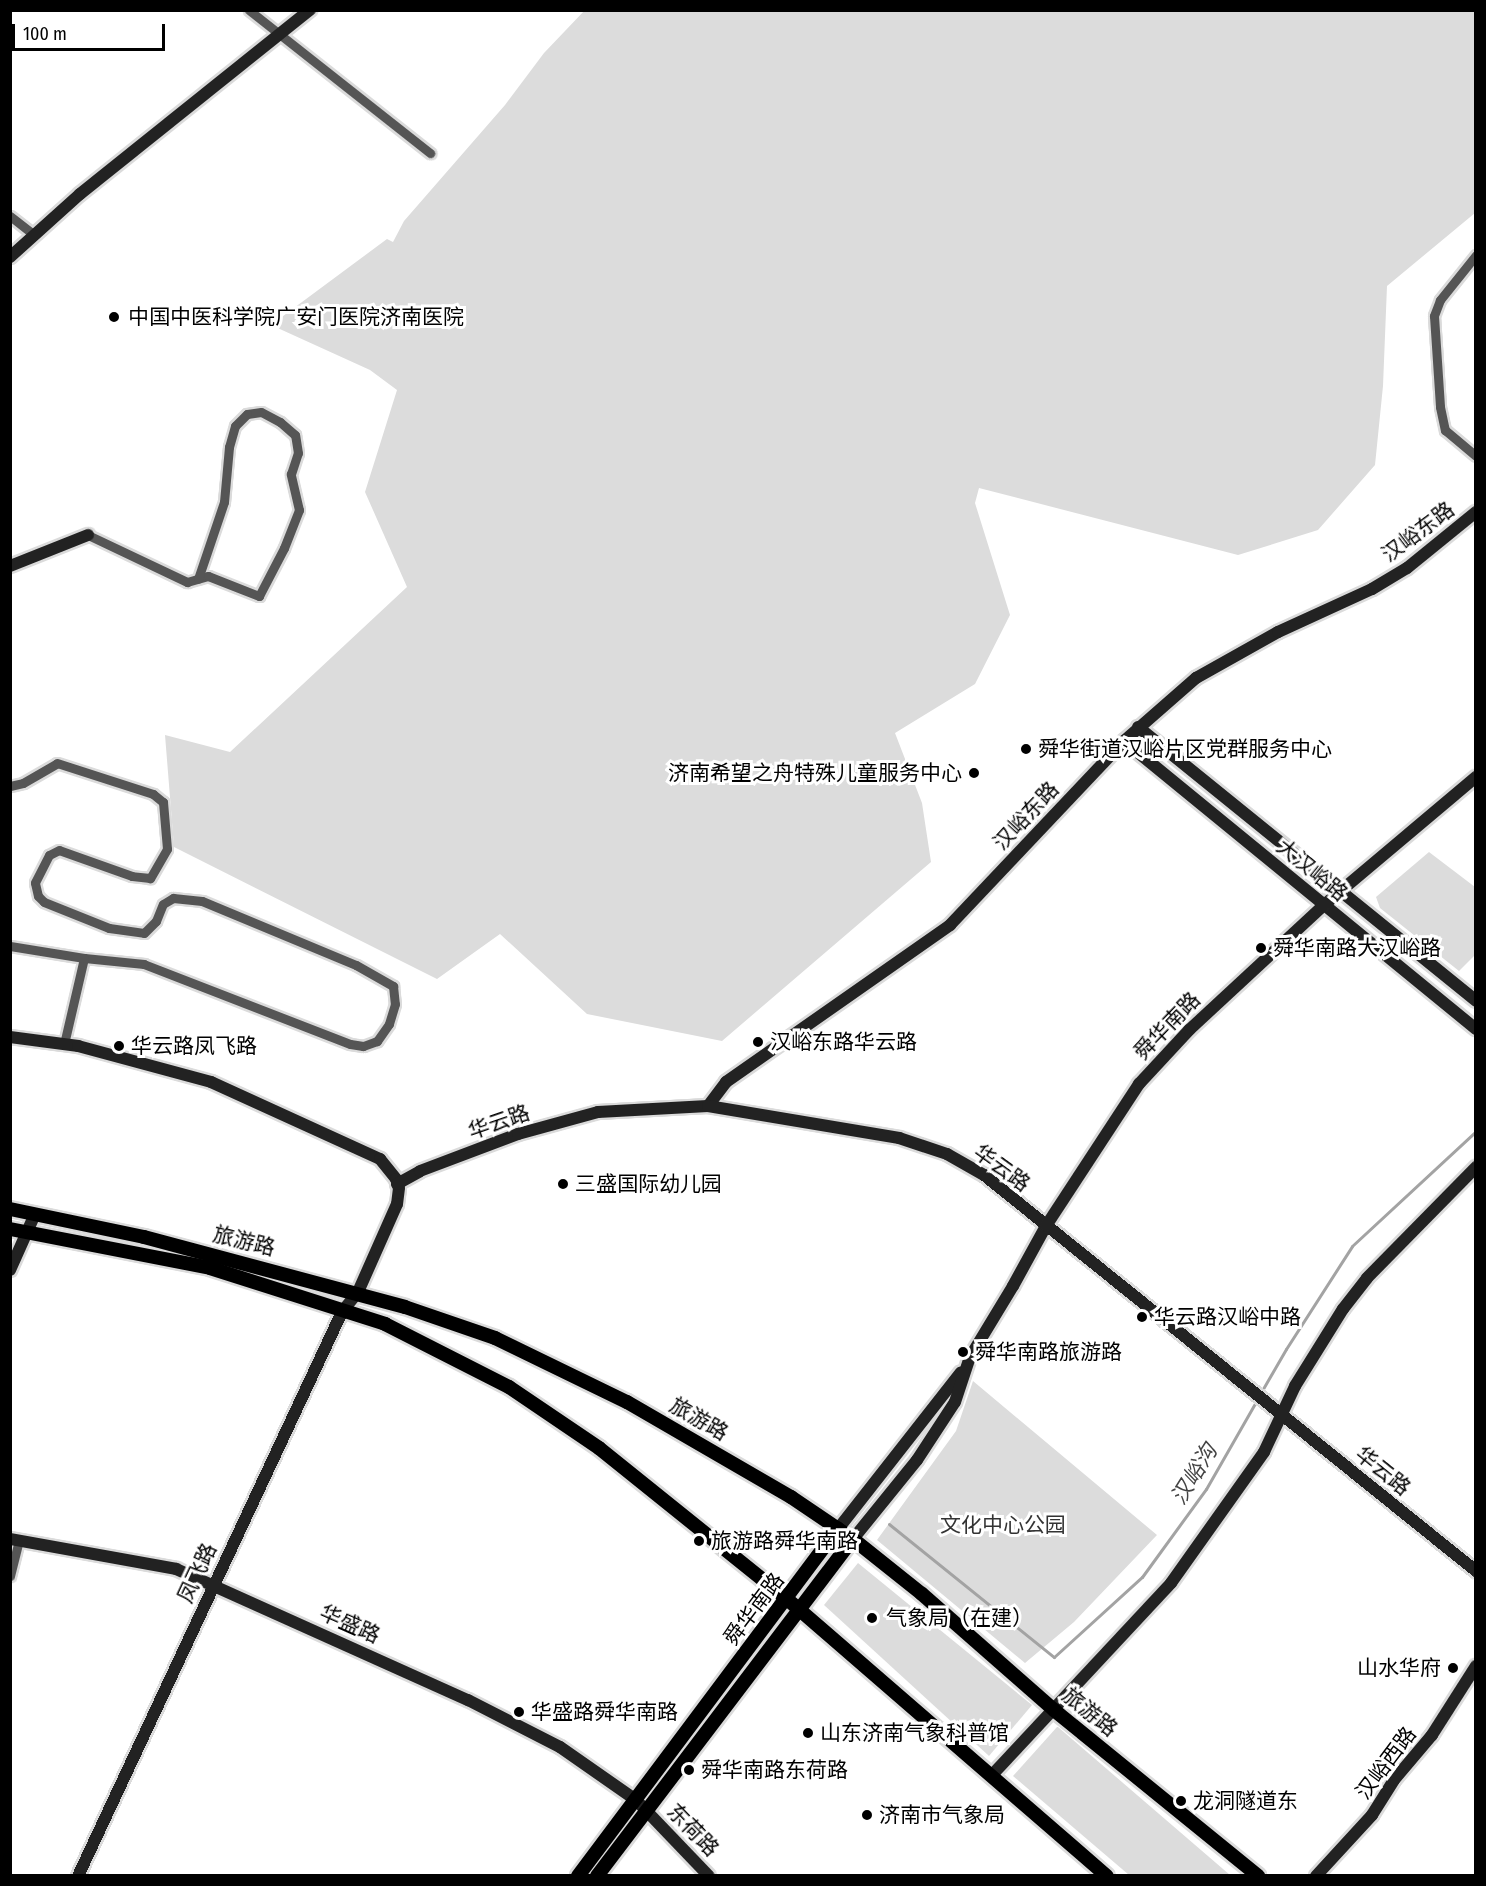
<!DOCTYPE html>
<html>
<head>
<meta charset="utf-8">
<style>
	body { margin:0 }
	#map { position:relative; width:1486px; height:1886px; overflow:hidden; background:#fff; font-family:"Fira Sans Condensed","Noto Sans SC",sans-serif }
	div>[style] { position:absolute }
	.green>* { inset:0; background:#dcdcdc }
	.stream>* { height:3px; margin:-1.5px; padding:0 1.5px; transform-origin:1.5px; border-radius:1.5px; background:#a3a3a3 }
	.roads { filter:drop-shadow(2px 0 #dbdbdb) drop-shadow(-2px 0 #dbdbdb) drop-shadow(0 2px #dbdbdb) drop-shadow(0 -2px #dbdbdb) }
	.street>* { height:9px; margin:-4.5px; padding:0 4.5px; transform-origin:4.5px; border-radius:4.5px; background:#555 }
	.secondary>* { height:12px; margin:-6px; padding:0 6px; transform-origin:6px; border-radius:6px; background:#222 }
	.primary>* { height:14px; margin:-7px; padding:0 7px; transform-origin:7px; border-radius:7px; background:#000 }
	.dots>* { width:16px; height:16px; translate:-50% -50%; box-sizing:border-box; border:3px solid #fff; border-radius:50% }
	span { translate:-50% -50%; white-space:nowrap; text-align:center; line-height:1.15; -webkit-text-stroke:6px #fff; paint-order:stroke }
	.poi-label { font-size:21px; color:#000 }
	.left { translate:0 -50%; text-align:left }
	.right { translate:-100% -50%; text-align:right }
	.street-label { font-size:21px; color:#000 }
	.park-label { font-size:21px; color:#333 }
	.water-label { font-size:22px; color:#444; font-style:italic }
	.frame { position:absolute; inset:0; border:12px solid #000; pointer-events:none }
	.scale { position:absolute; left:12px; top:24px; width:153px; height:27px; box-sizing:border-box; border:3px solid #000; border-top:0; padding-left:8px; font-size:18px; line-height:21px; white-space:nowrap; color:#000; -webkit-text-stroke:4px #fff; paint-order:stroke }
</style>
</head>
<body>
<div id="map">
	<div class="green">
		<div style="clip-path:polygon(585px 10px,1475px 11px,1475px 213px,1387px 286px,1383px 386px,1375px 465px,1318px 530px,1238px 555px,979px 488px,975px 503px,1010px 615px,975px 684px,895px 733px,922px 803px,931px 862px,722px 1041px,587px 1014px,500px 934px,437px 979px,174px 847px,165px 735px,230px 752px,407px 587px,365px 492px,397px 390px,370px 370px,271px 325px,387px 239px,393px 242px,404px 221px,505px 105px,544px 53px)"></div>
		<div style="clip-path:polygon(1429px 852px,1475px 887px,1475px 955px,1459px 971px,1380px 908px,1376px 897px)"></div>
		<div style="clip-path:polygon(973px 1381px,1157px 1535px,1074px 1622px,1025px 1663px,877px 1540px,956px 1431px)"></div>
		<div style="clip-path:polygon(858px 1563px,1032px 1705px,989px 1756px,824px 1605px)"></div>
		<div style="clip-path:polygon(1057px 1727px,1058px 1727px,1230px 1875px,1129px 1875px,1013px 1776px)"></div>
	</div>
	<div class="stream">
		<div style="left:1260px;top:1394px;width:52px;rotate:-60deg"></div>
		<div style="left:1286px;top:1349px;width:122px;rotate:-57.3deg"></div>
		<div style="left:1352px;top:1246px;width:169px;rotate:-42.8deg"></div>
		<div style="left:889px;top:1524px;width:212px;rotate:38.9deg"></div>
		<div style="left:1054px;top:1657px;width:119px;rotate:-42.3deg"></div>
		<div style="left:1142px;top:1577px;width:109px;rotate:-54deg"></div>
		<div style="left:1206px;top:1489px;width:103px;rotate:-60.2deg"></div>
	</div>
	<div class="roads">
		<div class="street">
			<div style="left:249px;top:10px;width:231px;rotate:38.3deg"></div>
			<div style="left:10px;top:216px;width:29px;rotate:38deg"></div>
			<div style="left:1476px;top:255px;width:58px;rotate:128.7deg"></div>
			<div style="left:1440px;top:300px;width:17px;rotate:111deg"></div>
			<div style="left:1434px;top:316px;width:91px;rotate:86.2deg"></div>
			<div style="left:1440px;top:407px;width:24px;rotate:78deg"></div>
			<div style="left:1445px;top:430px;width:40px;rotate:40deg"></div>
			<div style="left:88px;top:535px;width:110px;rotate:25.4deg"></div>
			<div style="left:187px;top:582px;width:22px;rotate:-16deg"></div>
			<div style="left:208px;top:576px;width:55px;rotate:21.4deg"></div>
			<div style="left:259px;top:596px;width:54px;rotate:-62.5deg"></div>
			<div style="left:284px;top:548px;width:41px;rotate:-68.5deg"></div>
			<div style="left:299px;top:510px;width:37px;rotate:-103deg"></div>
			<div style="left:291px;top:474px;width:22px;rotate:-72deg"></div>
			<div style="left:298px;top:453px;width:18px;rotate:-99deg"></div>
			<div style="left:295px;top:435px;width:20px;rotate:-139deg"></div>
			<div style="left:280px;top:422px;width:21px;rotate:-152deg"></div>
			<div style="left:261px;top:412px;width:14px;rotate:172deg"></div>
			<div style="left:247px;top:414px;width:17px;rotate:135deg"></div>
			<div style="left:235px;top:426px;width:22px;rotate:106deg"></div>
			<div style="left:229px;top:447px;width:55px;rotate:95.2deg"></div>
			<div style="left:224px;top:502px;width:81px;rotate:108.7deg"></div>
			<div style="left:10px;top:786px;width:13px;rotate:-13deg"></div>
			<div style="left:23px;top:783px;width:39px;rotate:-30deg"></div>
			<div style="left:57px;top:763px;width:101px;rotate:17.9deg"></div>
			<div style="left:153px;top:794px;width:13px;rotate:39deg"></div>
			<div style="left:163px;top:802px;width:47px;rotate:85.1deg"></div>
			<div style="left:167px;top:849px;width:34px;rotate:120deg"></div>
			<div style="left:150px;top:878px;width:18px;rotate:-174deg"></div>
			<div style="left:132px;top:876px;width:77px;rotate:-160.4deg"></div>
			<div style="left:59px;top:850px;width:11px;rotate:153deg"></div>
			<div style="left:49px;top:855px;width:31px;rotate:117deg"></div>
			<div style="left:35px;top:883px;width:13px;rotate:77deg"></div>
			<div style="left:38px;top:896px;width:8px;rotate:45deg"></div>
			<div style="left:44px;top:902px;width:70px;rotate:21.8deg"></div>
			<div style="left:109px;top:928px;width:35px;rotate:8deg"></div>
			<div style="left:144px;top:933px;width:17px;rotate:-45deg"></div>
			<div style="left:156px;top:921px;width:18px;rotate:-68deg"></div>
			<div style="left:163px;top:904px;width:12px;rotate:-31deg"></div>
			<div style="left:173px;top:898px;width:29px;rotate:6deg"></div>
			<div style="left:202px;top:901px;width:167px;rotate:22.6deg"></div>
			<div style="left:356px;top:965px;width:43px;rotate:29.6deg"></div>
			<div style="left:393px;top:986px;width:18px;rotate:84deg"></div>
			<div style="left:395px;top:1004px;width:21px;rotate:107deg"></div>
			<div style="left:389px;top:1024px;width:21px;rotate:125deg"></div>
			<div style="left:377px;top:1041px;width:15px;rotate:160deg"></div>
			<div style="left:363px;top:1046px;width:13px;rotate:-171deg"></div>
			<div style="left:350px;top:1044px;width:221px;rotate:-158.8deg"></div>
			<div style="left:144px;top:964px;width:60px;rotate:-174.3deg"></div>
			<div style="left:84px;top:958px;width:88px;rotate:103.1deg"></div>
			<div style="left:10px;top:946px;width:75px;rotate:9.2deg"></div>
			<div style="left:10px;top:1576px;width:37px;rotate:-76deg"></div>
		</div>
		<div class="secondary">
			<div style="left:10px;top:257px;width:94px;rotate:-42deg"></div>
			<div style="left:80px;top:194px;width:295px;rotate:-38.7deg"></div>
			<div style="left:10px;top:566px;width:84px;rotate:-21.7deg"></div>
			<div style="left:1138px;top:727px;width:435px;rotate:39deg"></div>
			<div style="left:1124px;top:741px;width:455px;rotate:39.3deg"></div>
			<div style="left:10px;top:1037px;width:69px;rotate:7.5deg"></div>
			<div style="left:78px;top:1046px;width:138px;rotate:15.1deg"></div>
			<div style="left:211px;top:1082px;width:186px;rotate:24.5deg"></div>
			<div style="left:380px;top:1159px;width:26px;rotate:51deg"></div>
			<div style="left:396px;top:1179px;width:9px;rotate:72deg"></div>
			<div style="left:399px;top:1188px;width:16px;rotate:97deg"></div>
			<div style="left:397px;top:1204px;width:96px;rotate:113.9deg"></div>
			<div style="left:358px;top:1292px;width:26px;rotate:129deg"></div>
			<div style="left:342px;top:1312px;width:623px;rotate:115.08deg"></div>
			<div style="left:708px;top:1106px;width:30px;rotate:-53deg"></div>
			<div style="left:726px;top:1082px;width:274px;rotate:-35deg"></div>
			<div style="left:950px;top:925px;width:253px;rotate:-46.6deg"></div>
			<div style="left:1124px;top:741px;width:96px;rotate:-41.2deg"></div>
			<div style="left:1196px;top:678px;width:94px;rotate:-29.3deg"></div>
			<div style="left:1278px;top:632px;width:103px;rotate:-24.6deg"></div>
			<div style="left:1372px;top:589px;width:41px;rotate:-31deg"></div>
			<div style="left:1407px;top:568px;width:89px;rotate:-39.1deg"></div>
			<div style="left:397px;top:1184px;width:26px;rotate:-29deg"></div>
			<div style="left:420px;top:1171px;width:105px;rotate:-20.7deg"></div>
			<div style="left:518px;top:1134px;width:83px;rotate:-15.4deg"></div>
			<div style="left:598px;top:1112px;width:110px;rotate:-3.1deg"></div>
			<div style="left:708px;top:1106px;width:194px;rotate:9.5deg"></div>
			<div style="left:899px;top:1138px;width:51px;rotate:18.4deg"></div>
			<div style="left:947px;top:1154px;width:43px;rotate:29.6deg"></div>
			<div style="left:984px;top:1175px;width:632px;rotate:38.83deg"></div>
			<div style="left:10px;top:1270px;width:61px;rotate:-65.9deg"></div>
			<div style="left:838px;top:1529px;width:199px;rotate:-51.9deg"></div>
			<div style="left:10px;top:1539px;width:169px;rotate:10.2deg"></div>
			<div style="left:176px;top:1569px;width:320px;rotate:24.2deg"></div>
			<div style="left:468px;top:1700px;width:103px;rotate:27.1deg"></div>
			<div style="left:560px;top:1747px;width:93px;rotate:34.9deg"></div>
			<div style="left:636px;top:1800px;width:105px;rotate:46.2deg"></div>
			<div style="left:853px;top:1539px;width:102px;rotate:-51deg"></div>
			<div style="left:917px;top:1460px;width:69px;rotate:-56.8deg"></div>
			<div style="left:955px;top:1402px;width:47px;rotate:-71.6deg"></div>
			<div style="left:970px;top:1357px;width:83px;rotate:-58.8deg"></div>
			<div style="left:1013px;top:1286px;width:68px;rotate:-61.2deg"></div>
			<div style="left:1046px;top:1226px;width:170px;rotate:-56.8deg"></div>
			<div style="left:1139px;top:1084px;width:74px;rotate:-47.2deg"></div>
			<div style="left:1189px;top:1030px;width:184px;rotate:-42.8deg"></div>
			<div style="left:1324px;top:905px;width:199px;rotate:-40.1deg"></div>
			<div style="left:993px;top:1774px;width:261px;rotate:-47deg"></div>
			<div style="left:1171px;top:1583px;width:161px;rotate:-54.6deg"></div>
			<div style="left:1264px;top:1452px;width:73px;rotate:-64.8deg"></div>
			<div style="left:1295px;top:1386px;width:91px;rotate:-58.1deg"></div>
			<div style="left:1343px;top:1309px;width:39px;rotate:-52deg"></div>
			<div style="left:1367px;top:1278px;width:156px;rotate:-45.5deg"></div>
			<div style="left:1316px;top:1876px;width:83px;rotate:-47.4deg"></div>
			<div style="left:1372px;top:1815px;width:41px;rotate:-57.8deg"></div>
			<div style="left:1394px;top:1780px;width:59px;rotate:-49.8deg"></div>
			<div style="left:1432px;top:1735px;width:82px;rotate:-57.5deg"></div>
		</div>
		<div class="primary">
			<div style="left:10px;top:1209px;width:137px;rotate:11.8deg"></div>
			<div style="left:144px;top:1237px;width:270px;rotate:15deg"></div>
			<div style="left:405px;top:1307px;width:95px;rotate:19deg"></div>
			<div style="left:495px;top:1338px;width:147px;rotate:25.9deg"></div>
			<div style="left:627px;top:1402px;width:190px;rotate:30.1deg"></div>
			<div style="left:791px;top:1497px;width:75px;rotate:34.1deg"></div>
			<div style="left:853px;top:1539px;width:88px;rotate:38.6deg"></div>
			<div style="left:922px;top:1594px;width:176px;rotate:41.3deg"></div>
			<div style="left:1054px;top:1710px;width:263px;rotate:39.1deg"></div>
			<div style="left:10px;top:1229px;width:204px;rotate:11deg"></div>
			<div style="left:210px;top:1268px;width:184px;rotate:17.7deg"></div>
			<div style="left:385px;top:1324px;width:139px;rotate:26.9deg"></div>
			<div style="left:509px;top:1387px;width:109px;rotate:34.1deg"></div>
			<div style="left:599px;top:1448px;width:241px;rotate:38.8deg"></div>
			<div style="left:787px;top:1599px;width:423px;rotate:40.9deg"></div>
			<div style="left:578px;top:1876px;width:434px;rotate:-53.2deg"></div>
			<div style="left:597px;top:1876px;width:423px;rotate:-52.8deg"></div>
		</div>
	</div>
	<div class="dots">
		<div style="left:114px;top:317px;background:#000"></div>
		<div style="left:1026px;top:749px;background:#000"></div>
		<div style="left:974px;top:773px;background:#000"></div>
		<div style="left:1261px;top:948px;background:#000"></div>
		<div style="left:758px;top:1042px;background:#000"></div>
		<div style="left:119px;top:1046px;background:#000"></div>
		<div style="left:563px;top:1184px;background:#000"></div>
		<div style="left:1142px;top:1317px;background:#000"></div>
		<div style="left:963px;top:1352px;background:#000"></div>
		<div style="left:699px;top:1541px;background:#000"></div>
		<div style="left:872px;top:1618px;background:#000"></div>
		<div style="left:1453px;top:1668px;background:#000"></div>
		<div style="left:519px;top:1712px;background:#000"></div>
		<div style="left:808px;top:1733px;background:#000"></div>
		<div style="left:689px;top:1770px;background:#000"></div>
		<div style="left:1181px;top:1801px;background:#000"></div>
		<div style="left:867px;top:1815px;background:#000"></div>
	</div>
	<div class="poi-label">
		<span class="left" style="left:128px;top:317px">中国中医科学院广安门医院济南医院</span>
		<span class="left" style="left:1038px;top:749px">舜华街道汉峪片区党群服务中心</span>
		<span class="right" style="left:962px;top:773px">济南希望之舟特殊儿童服务中心</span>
		<span class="left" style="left:1273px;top:948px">舜华南路大汉峪路</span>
		<span class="left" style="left:770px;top:1042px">汉峪东路华云路</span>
		<span class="left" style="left:131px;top:1046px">华云路凤飞路</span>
		<span class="left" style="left:575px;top:1184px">三盛国际幼儿园</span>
		<span class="left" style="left:1154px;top:1317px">华云路汉峪中路</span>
		<span class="left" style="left:975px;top:1352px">舜华南路旅游路</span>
		<span class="left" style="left:711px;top:1541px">旅游路舜华南路</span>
		<span class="left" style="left:886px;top:1618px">气象局（在建）</span>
		<span class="right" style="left:1441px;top:1668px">山水华府</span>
		<span class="left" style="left:531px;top:1712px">华盛路舜华南路</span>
		<span class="left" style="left:820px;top:1733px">山东济南气象科普馆</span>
		<span class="left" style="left:701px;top:1770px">舜华南路东荷路</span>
		<span class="left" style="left:1193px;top:1801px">龙洞隧道东</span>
		<span class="left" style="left:879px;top:1815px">济南市气象局</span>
	</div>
	<div class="street-label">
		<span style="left:1418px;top:532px;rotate:-37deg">汉峪东路</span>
		<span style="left:1026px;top:816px;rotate:-47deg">汉峪东路</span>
		<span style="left:1312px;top:870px;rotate:39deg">大汉峪路</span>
		<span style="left:1167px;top:1026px;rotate:-46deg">舜华南路</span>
		<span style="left:499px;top:1122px;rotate:-19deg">华云路</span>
		<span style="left:1002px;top:1168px;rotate:36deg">华云路</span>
		<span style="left:244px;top:1241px;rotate:14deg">旅游路</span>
		<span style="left:699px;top:1419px;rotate:30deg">旅游路</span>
		<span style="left:1383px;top:1471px;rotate:39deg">华云路</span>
		<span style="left:197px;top:1573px;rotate:-65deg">凤飞路</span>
		<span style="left:754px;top:1609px;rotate:-53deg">舜华南路</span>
		<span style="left:350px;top:1624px;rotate:24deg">华盛路</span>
		<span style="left:1090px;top:1712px;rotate:39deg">旅游路</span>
		<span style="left:1386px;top:1763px;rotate:-53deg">汉峪西路</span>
		<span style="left:693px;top:1830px;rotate:46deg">东荷路</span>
	</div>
	<div class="park-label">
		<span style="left:1003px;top:1525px">文化中心公园</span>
	</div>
	<div class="water-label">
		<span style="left:1194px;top:1474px;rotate:-58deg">汉峪沟</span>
	</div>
	<div class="frame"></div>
	<div class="scale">100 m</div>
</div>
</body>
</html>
